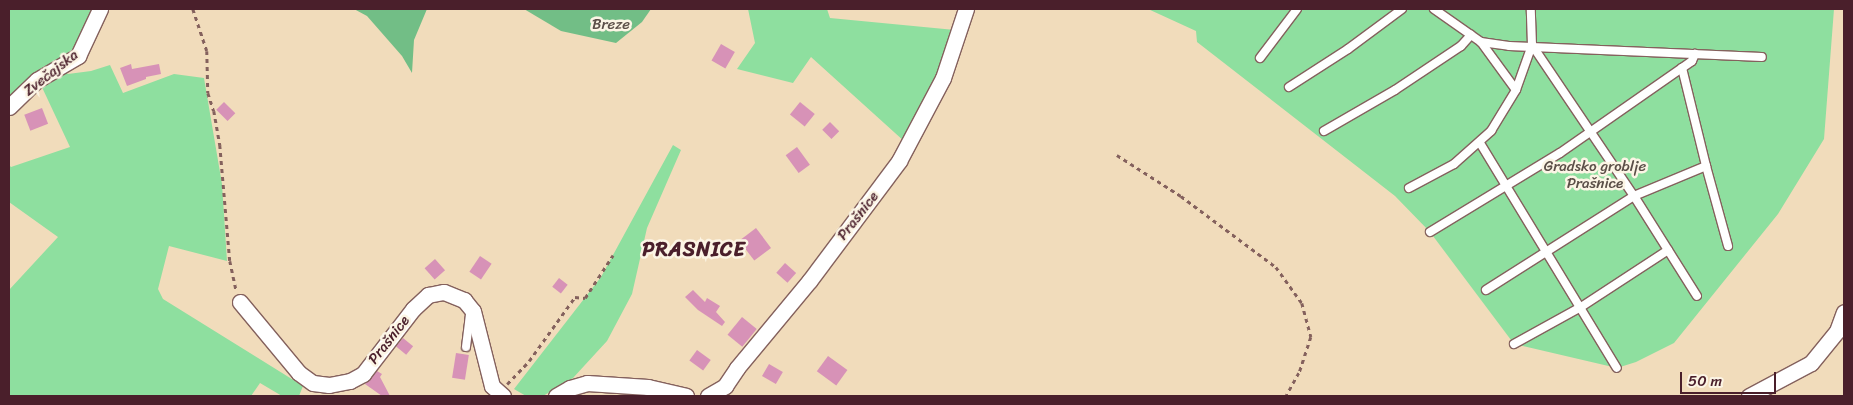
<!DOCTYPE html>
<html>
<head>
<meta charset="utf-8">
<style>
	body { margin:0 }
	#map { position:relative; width:1853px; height:405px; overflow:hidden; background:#f1dcbb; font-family:Sriracha,sans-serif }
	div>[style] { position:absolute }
	.green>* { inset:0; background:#8edf9f }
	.forest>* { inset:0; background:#72be86 }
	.building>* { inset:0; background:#d792b7; transform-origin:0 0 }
	.path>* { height:2.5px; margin-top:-1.25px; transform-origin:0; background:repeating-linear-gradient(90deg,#84615d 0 4px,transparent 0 8px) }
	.roads { filter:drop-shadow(1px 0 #84615d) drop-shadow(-1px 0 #84615d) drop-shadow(0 1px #84615d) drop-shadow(0 -1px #84615d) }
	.lane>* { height:8px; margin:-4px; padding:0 4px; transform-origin:4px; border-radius:4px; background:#fff }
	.street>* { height:15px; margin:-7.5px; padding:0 7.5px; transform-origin:7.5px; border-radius:7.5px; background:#fff }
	span { translate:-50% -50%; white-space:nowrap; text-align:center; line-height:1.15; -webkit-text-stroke:5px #fcf5e5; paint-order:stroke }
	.park-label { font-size:15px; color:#5b4f48 }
	.street-label { font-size:15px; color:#4a1f2b }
	.district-label { font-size:20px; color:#4a1f2b; font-weight:700; letter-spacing:1px }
	.frame { position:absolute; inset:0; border:10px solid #4a1f2b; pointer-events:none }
	.scale { position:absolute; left:1680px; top:372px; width:96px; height:22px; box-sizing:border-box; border:2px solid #4a1f2b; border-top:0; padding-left:6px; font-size:15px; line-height:18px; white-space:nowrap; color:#4a1f2b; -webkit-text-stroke:4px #fcf5e5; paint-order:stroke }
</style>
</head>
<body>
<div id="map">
	<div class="green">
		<div style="clip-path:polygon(9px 9px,92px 9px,72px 51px,43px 70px,9px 97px)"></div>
		<div style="clip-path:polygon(748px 9px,827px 9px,830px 18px,955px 30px,940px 77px,905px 142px,811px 57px,793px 83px,737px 69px,755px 43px)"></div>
		<div style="clip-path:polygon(1148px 9px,1834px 9px,1824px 139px,1778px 214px,1674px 343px,1636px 362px,1617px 368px,1514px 344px,1430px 232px,1395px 196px,1197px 42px,1196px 31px)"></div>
		<div style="clip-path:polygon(110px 65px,123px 93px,174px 74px,204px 78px,222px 184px,227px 261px,169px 246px,158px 289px,163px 299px,303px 386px,299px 396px,282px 396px,260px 383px,251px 396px,9px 396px,9px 290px,58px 237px,9px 202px,9px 165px,11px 167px,70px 147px,40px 83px,63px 70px,68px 74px,91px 71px)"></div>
		<div style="clip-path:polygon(673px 145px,681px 150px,647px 228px,632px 294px,607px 341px,573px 378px,543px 396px,526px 396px,514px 389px,601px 277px)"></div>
	</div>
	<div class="forest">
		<div style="clip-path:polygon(354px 9px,427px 9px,414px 40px,412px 73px,402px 56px,367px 16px)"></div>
		<div style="clip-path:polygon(524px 9px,651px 9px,642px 22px,616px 43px,561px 31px)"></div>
	</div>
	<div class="building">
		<div style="left:721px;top:44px;width:16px;height:19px;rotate:30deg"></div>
		<div style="clip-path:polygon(131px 64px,132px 69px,159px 64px,161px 74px,146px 77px,146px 79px,127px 86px,120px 68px)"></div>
		<div style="left:224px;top:102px;width:16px;height:11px;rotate:45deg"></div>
		<div style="left:800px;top:102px;width:19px;height:16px;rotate:39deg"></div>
		<div style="left:42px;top:108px;width:17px;height:19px;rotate:69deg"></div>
		<div style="left:830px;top:122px;width:13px;height:11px;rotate:45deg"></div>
		<div style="left:797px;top:147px;width:22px;height:14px;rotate:54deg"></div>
		<div style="left:756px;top:228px;width:25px;height:21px;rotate:53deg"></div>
		<div style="left:480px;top:256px;width:14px;height:19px;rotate:34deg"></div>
		<div style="left:435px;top:259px;width:15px;height:14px;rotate:48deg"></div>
		<div style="left:785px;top:263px;width:15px;height:13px;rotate:42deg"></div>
		<div style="left:559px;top:278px;width:11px;height:11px;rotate:38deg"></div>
		<div style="clip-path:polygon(693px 290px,705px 302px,707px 298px,720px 306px,716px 312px,725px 322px,722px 326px,698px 310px,685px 297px)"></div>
		<div style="left:742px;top:317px;width:19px;height:23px;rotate:39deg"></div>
		<div style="left:403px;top:338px;width:13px;height:11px;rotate:39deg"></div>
		<div style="left:697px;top:350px;width:17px;height:13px;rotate:36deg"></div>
		<div style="left:456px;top:353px;width:13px;height:25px;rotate:9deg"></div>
		<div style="left:828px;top:356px;width:24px;height:19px;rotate:36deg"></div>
		<div style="left:769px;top:364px;width:16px;height:14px;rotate:30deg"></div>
		<div style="clip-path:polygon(377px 371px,382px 374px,380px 377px,390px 396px,382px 396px,365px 384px)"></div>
	</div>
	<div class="path">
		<div style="left:193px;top:9px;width:44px;rotate:71.6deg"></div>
		<div style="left:207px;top:51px;width:42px;rotate:88.6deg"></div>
		<div style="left:208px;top:93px;width:19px;rotate:72deg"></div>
		<div style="left:214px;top:111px;width:35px;rotate:80deg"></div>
		<div style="left:220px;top:145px;width:116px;rotate:85.1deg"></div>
		<div style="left:230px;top:261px;width:29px;rotate:78deg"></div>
		<div style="left:1117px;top:155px;width:76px;rotate:32.6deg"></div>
		<div style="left:1181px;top:196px;width:119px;rotate:36.8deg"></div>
		<div style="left:1276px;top:267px;width:44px;rotate:54.2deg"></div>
		<div style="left:1302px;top:303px;width:35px;rotate:75deg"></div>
		<div style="left:1311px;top:337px;width:38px;rotate:108deg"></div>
		<div style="left:1299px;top:373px;width:26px;rotate:119deg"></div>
		<div style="left:507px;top:384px;width:32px;rotate:-46deg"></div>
		<div style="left:529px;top:361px;width:79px;rotate:-54.3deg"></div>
		<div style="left:575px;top:297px;width:10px;rotate:6deg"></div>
		<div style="left:585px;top:298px;width:51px;rotate:-56.9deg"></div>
	</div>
	<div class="roads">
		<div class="lane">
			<div style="left:1434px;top:9px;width:57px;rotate:35.1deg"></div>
			<div style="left:1481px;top:42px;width:28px;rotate:8deg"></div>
			<div style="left:1509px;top:46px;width:253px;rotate:2.5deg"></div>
			<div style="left:1481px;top:42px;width:59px;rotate:53.9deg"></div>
			<div style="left:1532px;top:45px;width:182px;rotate:56deg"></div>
			<div style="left:1634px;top:196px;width:118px;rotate:57.8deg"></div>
			<div style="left:1260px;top:58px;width:61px;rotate:-52.9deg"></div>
			<div style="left:1682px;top:68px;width:101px;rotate:76.2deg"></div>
			<div style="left:1706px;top:166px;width:83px;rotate:74.6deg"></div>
			<div style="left:1289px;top:87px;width:70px;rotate:-32.8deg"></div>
			<div style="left:1348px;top:49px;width:67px;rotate:-36.5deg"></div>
			<div style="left:1324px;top:131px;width:82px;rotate:-30deg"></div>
			<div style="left:1395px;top:90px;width:79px;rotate:-33.7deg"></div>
			<div style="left:1461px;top:46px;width:15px;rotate:-48deg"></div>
			<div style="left:1480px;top:143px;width:263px;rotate:58.7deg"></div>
			<div style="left:1409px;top:188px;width:51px;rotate:-28.1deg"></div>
			<div style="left:1454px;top:164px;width:50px;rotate:-41.7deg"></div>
			<div style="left:1491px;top:131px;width:48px;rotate:-58.6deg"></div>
			<div style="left:1516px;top:90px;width:48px;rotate:-70.4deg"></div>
			<div style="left:1532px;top:45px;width:36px;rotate:-92deg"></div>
			<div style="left:1430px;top:232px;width:152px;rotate:-31.3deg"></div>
			<div style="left:1560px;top:153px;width:149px;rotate:-34.9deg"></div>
			<div style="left:1682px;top:68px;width:12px;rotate:-35deg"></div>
			<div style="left:1692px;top:61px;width:8px;rotate:-67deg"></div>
			<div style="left:1486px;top:290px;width:175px;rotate:-32.4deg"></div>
			<div style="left:1634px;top:196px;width:78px;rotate:-22.6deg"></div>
			<div style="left:1514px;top:344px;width:77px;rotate:-28.9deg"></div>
			<div style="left:1581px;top:307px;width:104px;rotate:-33.2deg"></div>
			<div style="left:466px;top:347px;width:33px;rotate:-83deg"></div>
		</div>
		<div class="street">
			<div style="left:9px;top:107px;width:39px;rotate:-44deg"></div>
			<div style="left:37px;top:80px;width:48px;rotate:-30.3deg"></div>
			<div style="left:78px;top:56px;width:52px;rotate:-64.9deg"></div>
			<div style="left:240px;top:302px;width:92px;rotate:50.3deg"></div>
			<div style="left:299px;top:373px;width:17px;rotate:36deg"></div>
			<div style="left:313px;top:383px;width:16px;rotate:7deg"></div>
			<div style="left:329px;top:385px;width:21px;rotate:-11deg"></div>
			<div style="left:350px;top:381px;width:15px;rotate:-28deg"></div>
			<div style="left:363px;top:374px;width:82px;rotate:-52.4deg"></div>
			<div style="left:413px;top:309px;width:21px;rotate:-43deg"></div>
			<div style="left:428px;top:295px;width:16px;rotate:-11deg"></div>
			<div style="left:444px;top:292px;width:22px;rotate:22deg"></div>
			<div style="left:464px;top:300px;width:14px;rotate:51deg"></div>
			<div style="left:473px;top:311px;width:77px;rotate:75.8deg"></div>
			<div style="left:492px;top:386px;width:15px;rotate:42deg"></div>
			<div style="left:556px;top:396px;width:16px;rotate:-30deg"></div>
			<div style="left:570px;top:388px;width:18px;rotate:-16deg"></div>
			<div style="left:587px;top:383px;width:61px;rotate:3.8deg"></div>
			<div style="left:648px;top:387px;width:39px;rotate:13deg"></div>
			<div style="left:708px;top:396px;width:20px;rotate:-30deg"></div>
			<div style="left:725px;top:386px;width:22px;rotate:-56deg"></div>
			<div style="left:737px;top:368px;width:114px;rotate:-50.3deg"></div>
			<div style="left:810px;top:280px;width:149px;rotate:-53.2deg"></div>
			<div style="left:899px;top:161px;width:94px;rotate:-62.1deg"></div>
			<div style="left:943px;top:78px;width:73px;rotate:-71.6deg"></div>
			<div style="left:1749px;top:396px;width:70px;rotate:-28deg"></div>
			<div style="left:1811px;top:363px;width:41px;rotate:-50.9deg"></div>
			<div style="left:1837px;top:331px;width:20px;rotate:-70deg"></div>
		</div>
	</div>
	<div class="park-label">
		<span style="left:611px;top:25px">Breze</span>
		<span style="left:1595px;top:175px">Gradsko groblje<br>Prašnice</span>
	</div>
	<div class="street-label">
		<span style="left:51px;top:73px;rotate:-38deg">Zvečajska</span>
		<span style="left:858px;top:216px;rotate:-52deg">Prašnice</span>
		<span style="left:389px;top:340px;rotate:-52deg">Prašnice</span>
	</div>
	<div class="district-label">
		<span style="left:694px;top:249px">PRASNICE</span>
	</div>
	<div class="frame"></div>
	<div class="scale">50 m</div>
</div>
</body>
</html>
